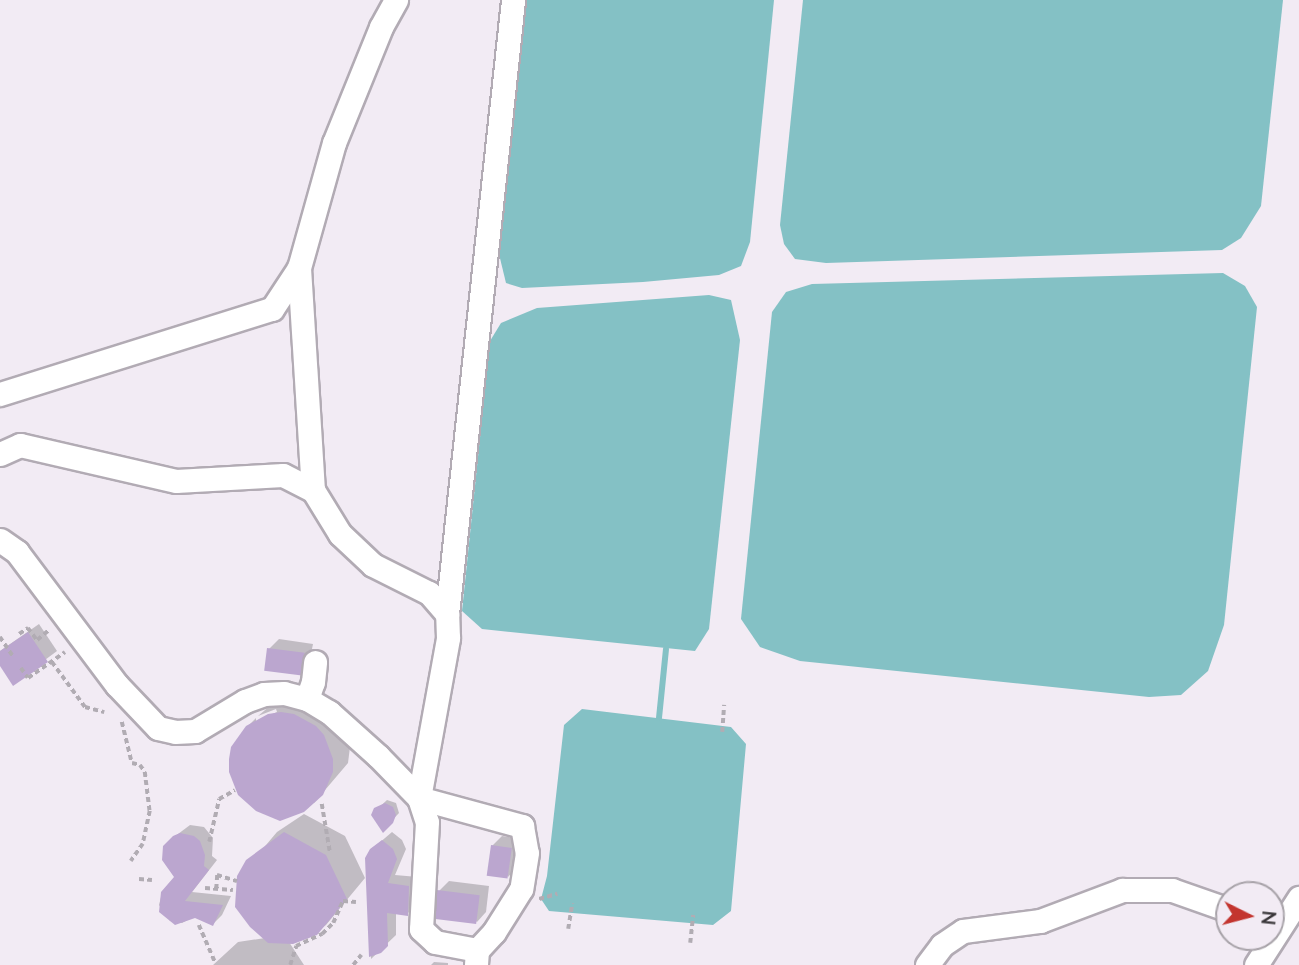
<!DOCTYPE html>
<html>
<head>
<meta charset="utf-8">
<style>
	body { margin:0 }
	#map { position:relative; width:1299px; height:965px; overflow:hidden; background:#f2ebf4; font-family:Mulish,sans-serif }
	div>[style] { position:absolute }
	.water>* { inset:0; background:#84c1c5 }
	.shadow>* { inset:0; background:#0003 }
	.stream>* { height:6px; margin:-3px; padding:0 3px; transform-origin:3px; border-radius:3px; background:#84c1c5 }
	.building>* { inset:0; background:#bba6cf; transform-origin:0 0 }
	.path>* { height:3.5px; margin-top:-1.75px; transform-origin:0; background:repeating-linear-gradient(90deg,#b1acb3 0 5px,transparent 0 8.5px) }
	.roads { filter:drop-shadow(2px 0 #b2abb4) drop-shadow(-2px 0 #b2abb4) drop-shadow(0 2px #b2abb4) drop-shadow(0 -2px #b2abb4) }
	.minor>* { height:23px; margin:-11.5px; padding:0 11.5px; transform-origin:11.5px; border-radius:11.5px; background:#fff }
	span { translate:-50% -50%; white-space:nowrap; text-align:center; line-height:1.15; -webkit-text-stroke:5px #f2ebf4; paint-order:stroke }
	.north { position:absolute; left:1215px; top:881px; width:70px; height:70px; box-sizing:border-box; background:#f2ebf4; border:2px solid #a8a3a9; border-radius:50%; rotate:96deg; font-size:19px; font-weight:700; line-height:28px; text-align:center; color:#393639 }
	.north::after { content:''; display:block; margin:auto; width:24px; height:32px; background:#c3352f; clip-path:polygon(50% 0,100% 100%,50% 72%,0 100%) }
</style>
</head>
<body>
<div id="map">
	<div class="water">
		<div style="clip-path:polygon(524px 0,774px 0,750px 242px,741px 266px,719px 275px,643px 282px,522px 288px,506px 283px,498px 250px)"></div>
		<div style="clip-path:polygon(803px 0,1283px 0,1261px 206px,1241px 238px,1222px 250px,826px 263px,795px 259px,784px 244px,780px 225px)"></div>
		<div style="clip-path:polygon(1223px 273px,1245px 286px,1257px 307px,1224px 625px,1208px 671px,1181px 695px,1149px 697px,800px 661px,760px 647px,741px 619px,772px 312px,786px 292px,812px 284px)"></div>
		<div style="clip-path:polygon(709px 295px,731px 300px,740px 340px,709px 629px,695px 651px,482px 629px,462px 611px,490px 341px,501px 323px,537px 308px)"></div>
		<div style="clip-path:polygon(582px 709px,731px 727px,746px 744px,731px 911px,713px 925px,549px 911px,541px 899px,547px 876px,564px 725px)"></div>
	</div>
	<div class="shadow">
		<div style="clip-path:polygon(39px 624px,57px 651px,14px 683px,0 663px,0 651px)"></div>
		<div style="clip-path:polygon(279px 639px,313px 644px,309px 664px,299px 674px,269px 649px)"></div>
		<div style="clip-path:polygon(289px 695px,351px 739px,348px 763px,314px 803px,247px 727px,256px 718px,256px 721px,277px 712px,276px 709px,258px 716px,277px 700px)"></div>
		<div style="clip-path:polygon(387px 800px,396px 803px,399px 813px,383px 830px,374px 812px)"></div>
		<div style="clip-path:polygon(304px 814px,345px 836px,365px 878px,326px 925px,305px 939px,289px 942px,304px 965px,213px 965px,238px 942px,265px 938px,239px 877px,277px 832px)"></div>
		<div style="clip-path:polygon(190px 825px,204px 827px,213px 838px,212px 856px,217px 860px,192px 892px,231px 896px,222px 915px,213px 924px,195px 916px,182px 923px,170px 921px,159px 905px,162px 893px,177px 878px,174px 837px)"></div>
		<div style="clip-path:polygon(392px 832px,402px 840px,406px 849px,395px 875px,418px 877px,416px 905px,407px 914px,396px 913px,396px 935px,371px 959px,367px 858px,371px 850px)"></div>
		<div style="clip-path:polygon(502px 836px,521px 839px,517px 867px,508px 877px,492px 846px)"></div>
		<div style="clip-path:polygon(449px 881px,489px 886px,486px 912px,477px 922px,439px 891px)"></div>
		<div style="clip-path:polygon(434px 962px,448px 963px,448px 965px,431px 965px)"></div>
	</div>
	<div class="stream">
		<div style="left:659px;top:718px;width:69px;rotate:-84.2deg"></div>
	</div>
	<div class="building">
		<div style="clip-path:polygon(28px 632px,48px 662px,13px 686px,0 666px,0 651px)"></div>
		<div style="left:267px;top:648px;width:38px;height:23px;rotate:7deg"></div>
		<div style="clip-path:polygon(281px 712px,294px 714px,316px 726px,324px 735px,333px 759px,333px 772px,323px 795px,304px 812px,280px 821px,256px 811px,238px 795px,229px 772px,229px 759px,231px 747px,246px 726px,268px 714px)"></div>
		<div style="clip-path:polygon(385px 803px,393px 807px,396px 815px,393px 823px,383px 833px,371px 815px,374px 808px)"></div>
		<div style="clip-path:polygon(284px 832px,326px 855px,347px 899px,317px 935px,293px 944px,268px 943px,250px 927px,235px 907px,237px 876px,246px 860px)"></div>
		<div style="clip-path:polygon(180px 833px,194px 836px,200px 841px,205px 855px,204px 866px,209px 870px,185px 901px,223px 905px,213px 926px,195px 918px,175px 925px,159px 912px,161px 892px,174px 877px,162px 860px,163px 846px,173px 836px)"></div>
		<div style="clip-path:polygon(382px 840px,393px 849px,397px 859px,388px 883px,409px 886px,408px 916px,387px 913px,388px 946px,381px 953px,369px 957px,365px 858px,370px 849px)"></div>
		<div style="left:491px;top:845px;width:21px;height:31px;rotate:8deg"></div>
		<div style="left:437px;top:890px;width:43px;height:29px;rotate:7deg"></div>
	</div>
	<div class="path">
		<div style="left:19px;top:634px;width:11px;rotate:-34deg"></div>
		<div style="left:28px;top:628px;width:15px;rotate:53deg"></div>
		<div style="left:37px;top:640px;width:16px;rotate:-40deg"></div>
		<div style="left:0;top:637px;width:23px;rotate:56deg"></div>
		<div style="left:52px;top:662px;width:56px;rotate:53.7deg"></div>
		<div style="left:85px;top:707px;width:20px;rotate:15deg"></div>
		<div style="left:21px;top:668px;width:12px;rotate:55deg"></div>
		<div style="left:28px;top:678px;width:45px;rotate:-35.1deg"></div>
		<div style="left:122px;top:722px;width:42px;rotate:76.3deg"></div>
		<div style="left:132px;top:763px;width:8px;rotate:14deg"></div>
		<div style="left:140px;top:765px;width:9px;rotate:54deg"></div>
		<div style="left:145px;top:772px;width:39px;rotate:83deg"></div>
		<div style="left:150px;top:811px;width:34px;rotate:102deg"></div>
		<div style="left:143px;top:844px;width:21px;rotate:125deg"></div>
		<div style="left:722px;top:732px;width:27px;rotate:-86deg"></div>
		<div style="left:322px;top:804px;width:49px;rotate:80.5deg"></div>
		<div style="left:209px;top:842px;width:44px;rotate:-76.9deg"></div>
		<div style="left:219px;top:799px;width:18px;rotate:-29deg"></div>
		<div style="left:139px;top:879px;width:13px;rotate:4deg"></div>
		<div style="left:205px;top:888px;width:28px;rotate:4deg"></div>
		<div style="left:216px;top:889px;width:14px;rotate:-86deg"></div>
		<div style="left:217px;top:875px;width:21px;rotate:17deg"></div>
		<div style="left:539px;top:899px;width:19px;rotate:-16deg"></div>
		<div style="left:199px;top:925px;width:40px;rotate:66.6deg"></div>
		<div style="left:568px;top:929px;width:26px;rotate:-81deg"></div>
		<div style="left:690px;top:943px;width:28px;rotate:-84deg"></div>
		<div style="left:290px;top:965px;width:20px;rotate:-72deg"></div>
		<div style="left:296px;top:946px;width:29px;rotate:-25deg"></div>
		<div style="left:322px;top:934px;width:16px;rotate:-45deg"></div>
		<div style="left:333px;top:923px;width:24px;rotate:-66deg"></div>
		<div style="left:343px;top:901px;width:13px;rotate:4deg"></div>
		<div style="left:353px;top:965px;width:13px;rotate:-51deg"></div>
	</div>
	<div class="roads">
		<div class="minor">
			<div style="left:299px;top:268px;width:222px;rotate:86.4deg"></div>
			<div style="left:0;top:394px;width:285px;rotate:-17.4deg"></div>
			<div style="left:272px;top:309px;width:49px;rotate:-56.6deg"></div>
			<div style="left:299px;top:268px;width:130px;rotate:-74.4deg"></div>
			<div style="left:334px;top:143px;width:125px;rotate:-67.9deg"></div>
			<div style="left:381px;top:27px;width:31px;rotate:-61deg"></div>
			<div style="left:0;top:454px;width:22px;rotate:-24deg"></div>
			<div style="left:20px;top:445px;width:160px;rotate:13deg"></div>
			<div style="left:176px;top:481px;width:107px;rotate:-3.2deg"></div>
			<div style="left:283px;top:475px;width:34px;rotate:27deg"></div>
			<div style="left:313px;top:490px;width:52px;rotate:58.5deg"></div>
			<div style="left:340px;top:534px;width:45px;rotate:43.2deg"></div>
			<div style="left:373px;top:565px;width:63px;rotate:26.6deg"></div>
			<div style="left:429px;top:593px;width:28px;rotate:49deg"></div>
			<div style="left:0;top:540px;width:21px;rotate:35deg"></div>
			<div style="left:17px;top:552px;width:166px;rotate:53.1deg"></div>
			<div style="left:117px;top:685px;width:59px;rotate:46.4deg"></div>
			<div style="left:158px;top:728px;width:17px;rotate:13deg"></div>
			<div style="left:175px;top:732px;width:20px;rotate:-3deg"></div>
			<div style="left:195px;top:731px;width:58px;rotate:-31deg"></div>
			<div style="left:245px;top:701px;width:20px;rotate:-20deg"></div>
			<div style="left:264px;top:694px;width:20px;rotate:-3deg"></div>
			<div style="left:284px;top:693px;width:24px;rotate:15deg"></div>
			<div style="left:307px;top:699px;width:26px;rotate:31deg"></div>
			<div style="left:329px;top:712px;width:66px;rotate:41.9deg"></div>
			<div style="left:378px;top:756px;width:59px;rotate:45.7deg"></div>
			<div style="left:419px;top:798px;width:25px;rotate:72deg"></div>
			<div style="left:427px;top:822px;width:107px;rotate:93.2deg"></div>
			<div style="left:421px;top:929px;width:19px;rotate:43deg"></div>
			<div style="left:435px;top:942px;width:43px;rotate:10.8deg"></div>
			<div style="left:477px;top:950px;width:15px;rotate:94deg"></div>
			<div style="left:307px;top:699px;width:18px;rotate:-71deg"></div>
			<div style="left:313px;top:682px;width:20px;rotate:-84deg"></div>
			<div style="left:419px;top:798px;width:163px;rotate:-79.7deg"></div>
			<div style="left:448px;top:638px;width:24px;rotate:-92deg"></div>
			<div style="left:447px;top:614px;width:618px;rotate:-83.86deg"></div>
			<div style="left:419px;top:798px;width:107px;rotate:15.2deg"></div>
			<div style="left:522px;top:826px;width:27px;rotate:80deg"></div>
			<div style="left:527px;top:853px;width:36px;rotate:99deg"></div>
			<div style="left:521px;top:889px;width:51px;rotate:122.1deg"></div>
			<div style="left:494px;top:932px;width:25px;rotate:133deg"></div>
			<div style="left:927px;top:965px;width:25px;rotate:-53deg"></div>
			<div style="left:942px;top:945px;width:25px;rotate:-34deg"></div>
			<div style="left:963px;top:931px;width:78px;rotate:-7.4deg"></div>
			<div style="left:1040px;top:921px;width:88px;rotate:-20.7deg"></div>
			<div style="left:1122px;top:890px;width:50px"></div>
			<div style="left:1172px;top:890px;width:60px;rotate:19.3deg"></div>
			<div style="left:1256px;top:965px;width:80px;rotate:-57.3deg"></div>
		</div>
	</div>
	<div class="north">N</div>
</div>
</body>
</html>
